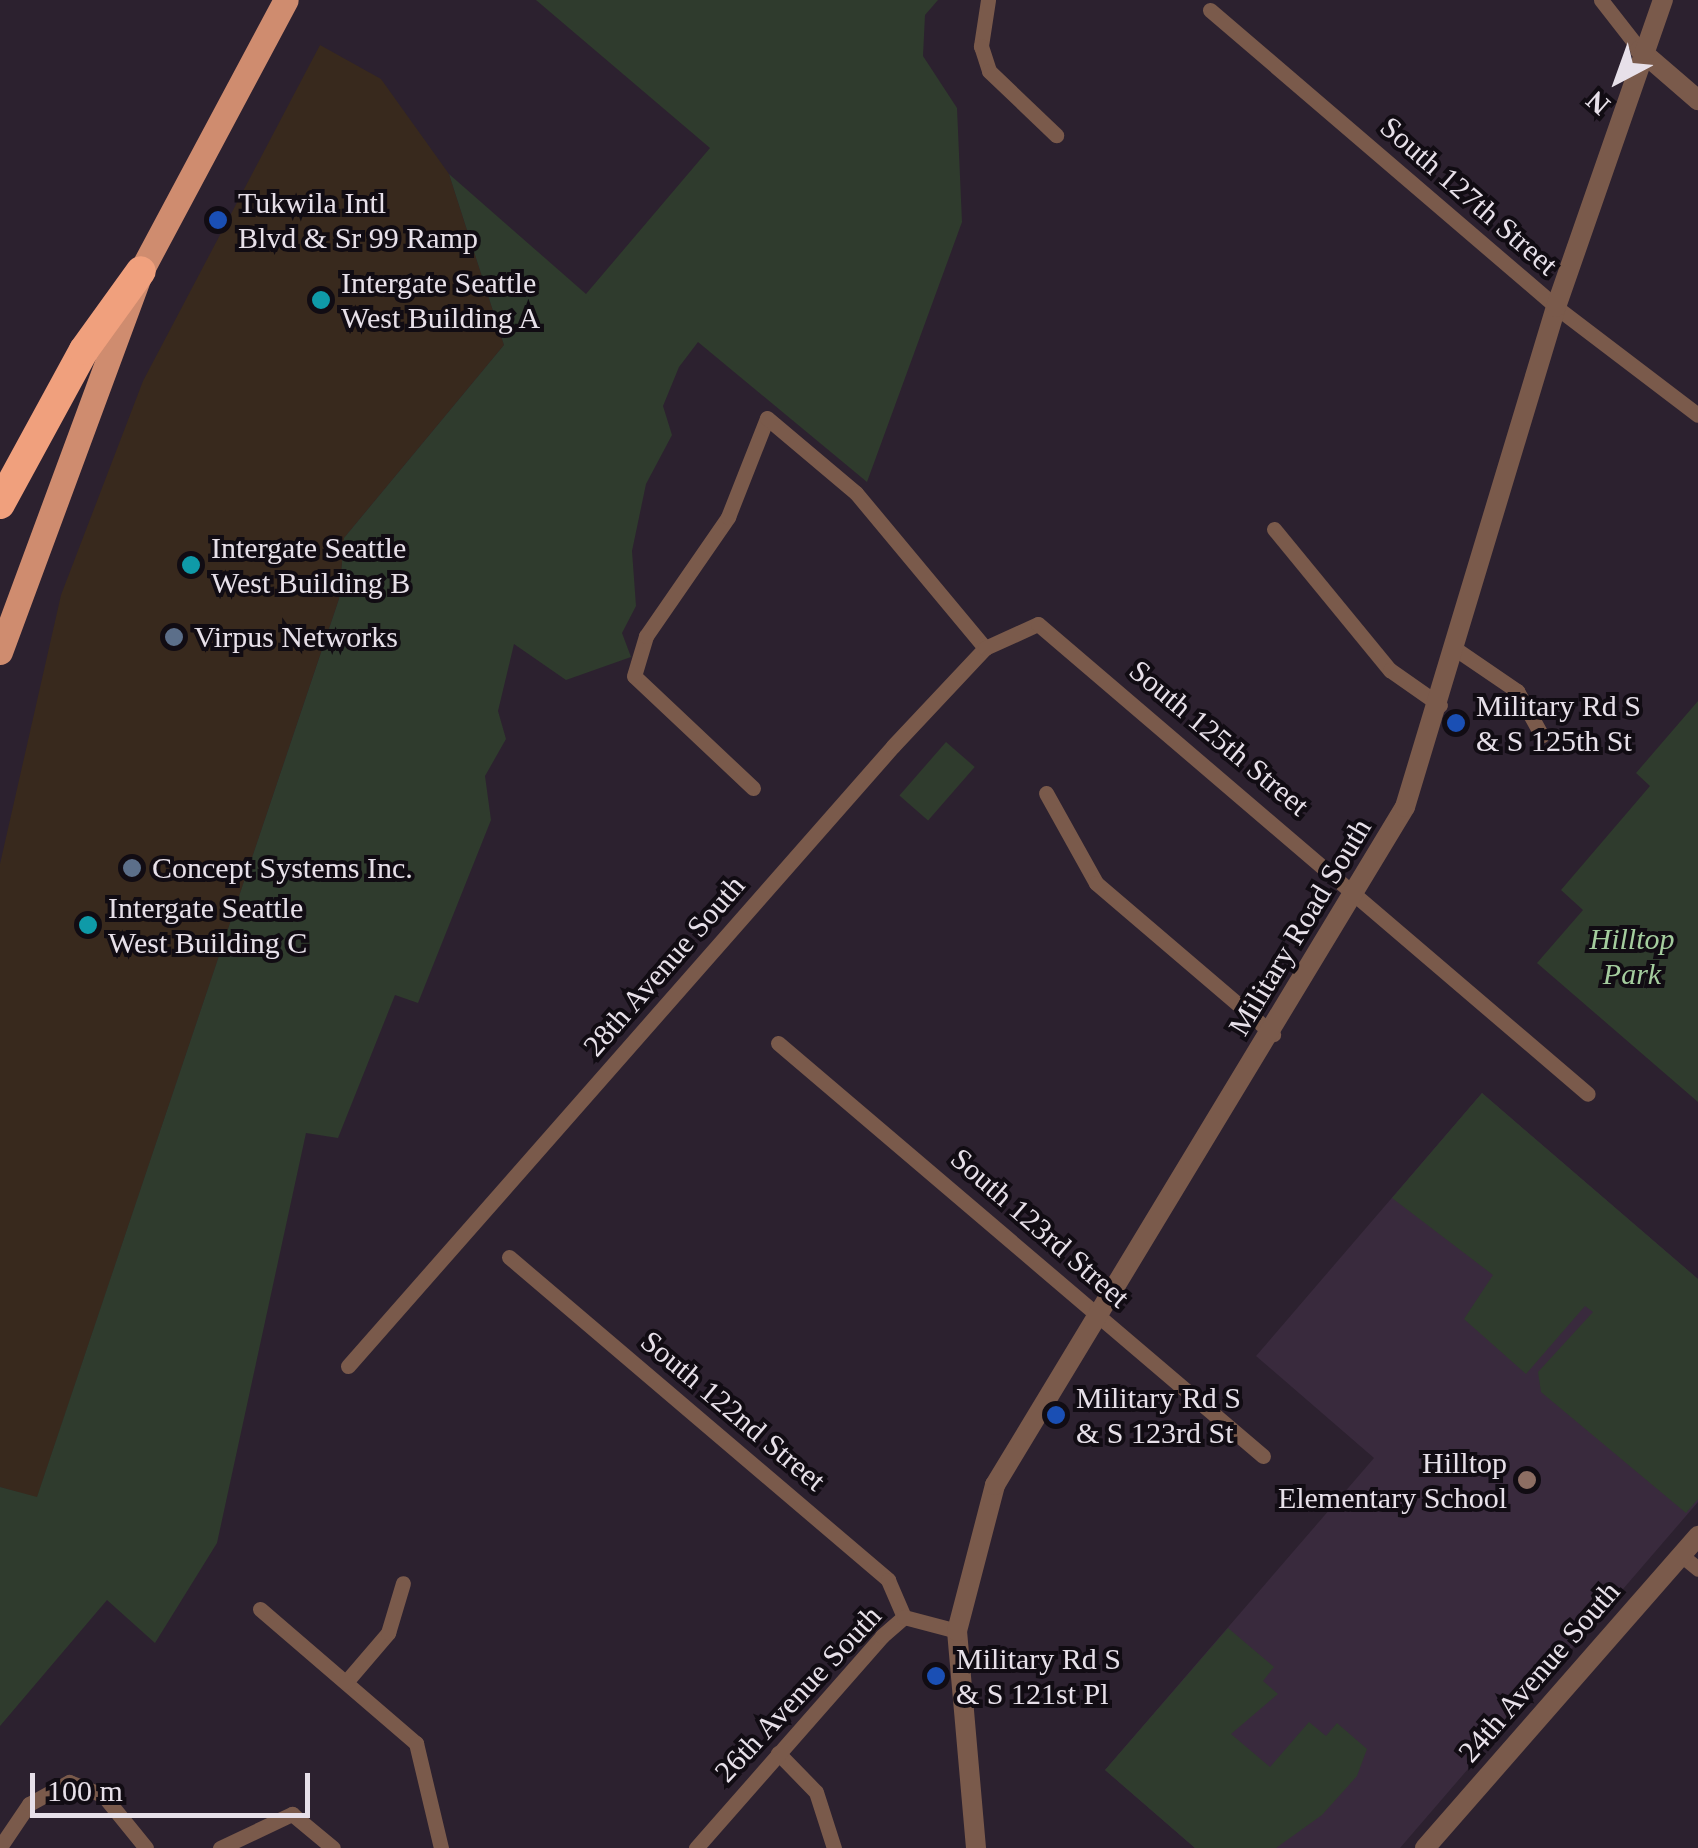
<!DOCTYPE html>
<html>
<head>
<meta charset="utf-8">
<style>
	body { margin:0 }
	#map { position:relative; width:1698px; height:1848px; overflow:hidden; background:#2c212f; font-family:Georgia,serif }
	div>[style] { position:absolute }
	.commercial>* { inset:0; background:#38291d }
	.built>* { inset:0; background:#392a3d }
	.green>* { inset:0; background:#2f3b2d; transform-origin:0 0 }
	.minor>* { height:15px; margin:-7.5px; padding:0 7.5px; transform-origin:7.5px; border-radius:7.5px; background:#7a5a4b }
	.tertiary>* { height:20px; margin:-10px; padding:0 10px; transform-origin:10px; border-radius:10px; background:#7a5a4b }
	.primary>* { height:25px; margin:-12.5px; padding:0 12.5px; transform-origin:12.5px; border-radius:12.5px; background:#cf8c6f }
	.motorway>* { height:30px; margin:-15px; padding:0 15px; transform-origin:15px; border-radius:15px; background:#f0a07d }
	.dots>* { width:28px; height:28px; translate:-50% -50%; box-sizing:border-box; border:5px solid #110c13; border-radius:50% }
	span { translate:-50% -50%; white-space:nowrap; text-align:center; line-height:1.15; -webkit-text-stroke:8px #110c13; paint-order:stroke }
	.street-label { font-size:30px; color:#e7e0e9 }
	.poi-label { font-size:30px; color:#e7e0e9 }
	.left { translate:0 -50%; text-align:left }
	.right { translate:-100% -50%; text-align:right }
	.park-label { font-size:30px; color:#a4cd9e; font-style:italic }
	.north { position:absolute; left:1568px; top:30px; width:100px; height:100px; -webkit-text-stroke:8px #110c13; paint-order:stroke; rotate:221deg; font-size:28px; font-weight:700; line-height:40px; text-align:center; color:#e7e0e9 }
	.north::after { content:''; display:block; margin:auto; width:35px; height:45px; background:#e7e0e9; clip-path:polygon(50% 0,100% 100%,50% 72%,0 100%) }
	.scale { position:absolute; left:30px; top:1773px; width:280px; height:45px; box-sizing:border-box; border:5px solid #e7e0e9; border-top:0; padding-left:12px; font-size:30px; line-height:35px; white-space:nowrap; color:#e7e0e9; -webkit-text-stroke:8px #110c13; paint-order:stroke }
</style>
</head>
<body>
<div id="map">
	<div class="commercial">
		<div style="clip-path:polygon(320px 45px,381px 79px,449px 174px,504px 345px,344px 538px,339px 599px,37px 1498px,0 1487px,0 864px,61px 595px,143px 381px)"></div>
	</div>
	<div class="built">
		<div style="clip-path:polygon(1482px 1093px,1698px 1279px,1698px 1502px,1400px 1848px,1195px 1848px,1105px 1770px,1374px 1458px,1256px 1356px)"></div>
	</div>
	<div class="green">
		<div style="clip-path:polygon(536px 0,938px 0,925px 15px,923px 56px,957px 108px,962px 222px,867px 482px,698px 342px,679px 367px,663px 406px,672px 435px,646px 484px,632px 551px,636px 606px,622px 633px,631px 657px,566px 680px,514px 644px,498px 711px,506px 739px,485px 776px,491px 820px,418px 1003px,395px 995px,338px 1138px,306px 1133px,217px 1543px,155px 1643px,107px 1600px,0 1726px,0 1487px,37px 1497px,339px 599px,344px 538px,504px 345px,449px 174px,586px 294px,710px 148px)"></div>
		<div style="clip-path:polygon(1698px 701px,1698px 1102px,1537px 963px,1583px 910px,1561px 890px,1650px 786px,1636px 773px)"></div>
		<div style="left:946px;top:742px;width:38px;height:71px;rotate:41deg"></div>
		<div style="clip-path:polygon(1482px 1093px,1698px 1279px,1698px 1499px,1686px 1513px,1541px 1392px,1538px 1372px,1593px 1312px,1585px 1306px,1526px 1374px,1464px 1319px,1493px 1275px,1392px 1198px)"></div>
		<div style="clip-path:polygon(1228px 1628px,1274px 1667px,1263px 1681px,1278px 1694px,1231px 1734px,1270px 1767px,1309px 1722px,1326px 1736px,1337px 1723px,1367px 1749px,1357px 1776px,1322px 1815px,1276px 1848px,1195px 1848px,1105px 1770px)"></div>
	</div>
	<div class="minor">
		<div style="left:988px;top:0;width:47px;rotate:98.7deg"></div>
		<div style="left:981px;top:46px;width:26px;rotate:72deg"></div>
		<div style="left:989px;top:71px;width:93px;rotate:43.7deg"></div>
		<div style="left:1601px;top:0;width:63px;rotate:52deg"></div>
		<div style="left:1210px;top:10px;width:456px;rotate:40.6deg"></div>
		<div style="left:1556px;top:307px;width:178px;rotate:37.3deg"></div>
		<div style="left:1274px;top:529px;width:183px;rotate:50.6deg"></div>
		<div style="left:1390px;top:670px;width:61px;rotate:35deg"></div>
		<div style="left:1457px;top:650px;width:73px;rotate:34.3deg"></div>
		<div style="left:1517px;top:691px;width:51px;rotate:60.9deg"></div>
		<div style="left:753px;top:788px;width:163px;rotate:-136.7deg"></div>
		<div style="left:634px;top:676px;width:42px;rotate:-73.3deg"></div>
		<div style="left:646px;top:636px;width:145px;rotate:-55.4deg"></div>
		<div style="left:728px;top:517px;width:106px;rotate:-68.5deg"></div>
		<div style="left:767px;top:418px;width:116px;rotate:40.1deg"></div>
		<div style="left:856px;top:493px;width:202px;rotate:50.2deg"></div>
		<div style="left:1046px;top:793px;width:103px;rotate:60.9deg"></div>
		<div style="left:1096px;top:883px;width:233px;rotate:40.5deg"></div>
		<div style="left:778px;top:1043px;width:637px;rotate:40.42deg"></div>
		<div style="left:509px;top:1257px;width:498px;rotate:40.4deg"></div>
		<div style="left:888px;top:1580px;width:40px;rotate:66.6deg"></div>
		<div style="left:348px;top:1366px;width:825px;rotate:-48.68deg"></div>
		<div style="left:893px;top:746px;width:134px;rotate:-46.8deg"></div>
		<div style="left:985px;top:648px;width:58px;rotate:-24.4deg"></div>
		<div style="left:1038px;top:624px;width:723px;rotate:40.52deg"></div>
		<div style="left:1681px;top:1555px;width:22px;rotate:39deg"></div>
		<div style="left:260px;top:1609px;width:206px;rotate:40.7deg"></div>
		<div style="left:416px;top:1743px;width:108px;rotate:76.6deg"></div>
		<div style="left:346px;top:1682px;width:65px;rotate:-49.4deg"></div>
		<div style="left:388px;top:1633px;width:52px;rotate:-73.3deg"></div>
		<div style="left:778px;top:1753px;width:54px;rotate:45.7deg"></div>
		<div style="left:816px;top:1792px;width:59px;rotate:72.2deg"></div>
		<div style="left:0;top:1847px;width:52px;rotate:-56deg"></div>
		<div style="left:29px;top:1804px;width:46px;rotate:-28.8deg"></div>
		<div style="left:69px;top:1782px;width:36px;rotate:21deg"></div>
		<div style="left:103px;top:1795px;width:68px;rotate:50.9deg"></div>
		<div style="left:220px;top:1848px;width:80px;rotate:-25.3deg"></div>
		<div style="left:292px;top:1814px;width:53px;rotate:39.7deg"></div>
		<div style="left:696px;top:1848px;width:282px;rotate:-48.7deg"></div>
		<div style="left:882px;top:1636px;width:29px;rotate:-41deg"></div>
		<div style="left:904px;top:1617px;width:55px;rotate:14.8deg"></div>
	</div>
	<div class="tertiary">
		<div style="left:1640px;top:50px;width:77px;rotate:40.8deg"></div>
		<div style="left:976px;top:1848px;width:218px;rotate:-95deg"></div>
		<div style="left:957px;top:1631px;width:151px;rotate:-75.4deg"></div>
		<div style="left:995px;top:1485px;width:792px;rotate:-58.84deg"></div>
		<div style="left:1405px;top:807px;width:522px;rotate:-73.2deg"></div>
		<div style="left:1556px;top:307px;width:325px;rotate:-70.8deg"></div>
		<div style="left:1425px;top:1848px;width:415px;rotate:-48.8deg"></div>
	</div>
	<div class="primary">
		<div style="left:0;top:652px;width:406px;rotate:-69.7deg"></div>
		<div style="left:141px;top:271px;width:307px;rotate:-61.9deg"></div>
	</div>
	<div class="motorway">
		<div style="left:0;top:504px;width:175px;rotate:-61.4deg"></div>
		<div style="left:84px;top:350px;width:97px;rotate:-54.2deg"></div>
	</div>
	<div class="dots">
		<div style="left:218px;top:220px;background:#1a4fb4"></div>
		<div style="left:321px;top:300px;background:#0f9aa8"></div>
		<div style="left:191px;top:565px;background:#0f9aa8"></div>
		<div style="left:174px;top:637px;background:#5c6f8a"></div>
		<div style="left:1456px;top:723px;background:#1a4fb4"></div>
		<div style="left:132px;top:868px;background:#5c6f8a"></div>
		<div style="left:88px;top:925px;background:#0f9aa8"></div>
		<div style="left:1056px;top:1415px;background:#1a4fb4"></div>
		<div style="left:1527px;top:1480px;background:#8d6e63"></div>
		<div style="left:936px;top:1676px;background:#1a4fb4"></div>
	</div>
	<div class="street-label">
		<span style="left:1469px;top:196px;rotate:41deg">South 127th Street</span>
		<span style="left:1219px;top:738px;rotate:40deg">South 125th Street</span>
		<span style="left:1300px;top:927px;rotate:-59deg">Military Road South</span>
		<span style="left:664px;top:966px;rotate:-49deg">28th Avenue South</span>
		<span style="left:1040px;top:1228px;rotate:41deg">South 123rd Street</span>
		<span style="left:733px;top:1411px;rotate:40deg">South 122nd Street</span>
		<span style="left:1539px;top:1672px;rotate:-49deg">24th Avenue South</span>
		<span style="left:798px;top:1694px;rotate:-47deg">26th Avenue South</span>
	</div>
	<div class="poi-label">
		<span class="left" style="left:238px;top:220px">Tukwila Intl<br>Blvd &amp; Sr 99 Ramp</span>
		<span class="left" style="left:341px;top:300px">Intergate Seattle<br>West Building A</span>
		<span class="left" style="left:211px;top:565px">Intergate Seattle<br>West Building B</span>
		<span class="left" style="left:194px;top:637px">Virpus Networks</span>
		<span class="left" style="left:1476px;top:723px">Military Rd S<br>&amp; S 125th St</span>
		<span class="left" style="left:152px;top:868px">Concept Systems Inc.</span>
		<span class="left" style="left:108px;top:925px">Intergate Seattle<br>West Building C</span>
		<span class="left" style="left:1076px;top:1415px">Military Rd S<br>&amp; S 123rd St</span>
		<span class="right" style="left:1507px;top:1480px">Hilltop<br>Elementary School</span>
		<span class="left" style="left:956px;top:1676px">Military Rd S<br>&amp; S 121st Pl</span>
	</div>
	<div class="park-label">
		<span style="left:1632px;top:956px">Hilltop<br>Park</span>
	</div>
	<div class="north">N</div>
	<div class="scale">100 m</div>
</div>
</body>
</html>
